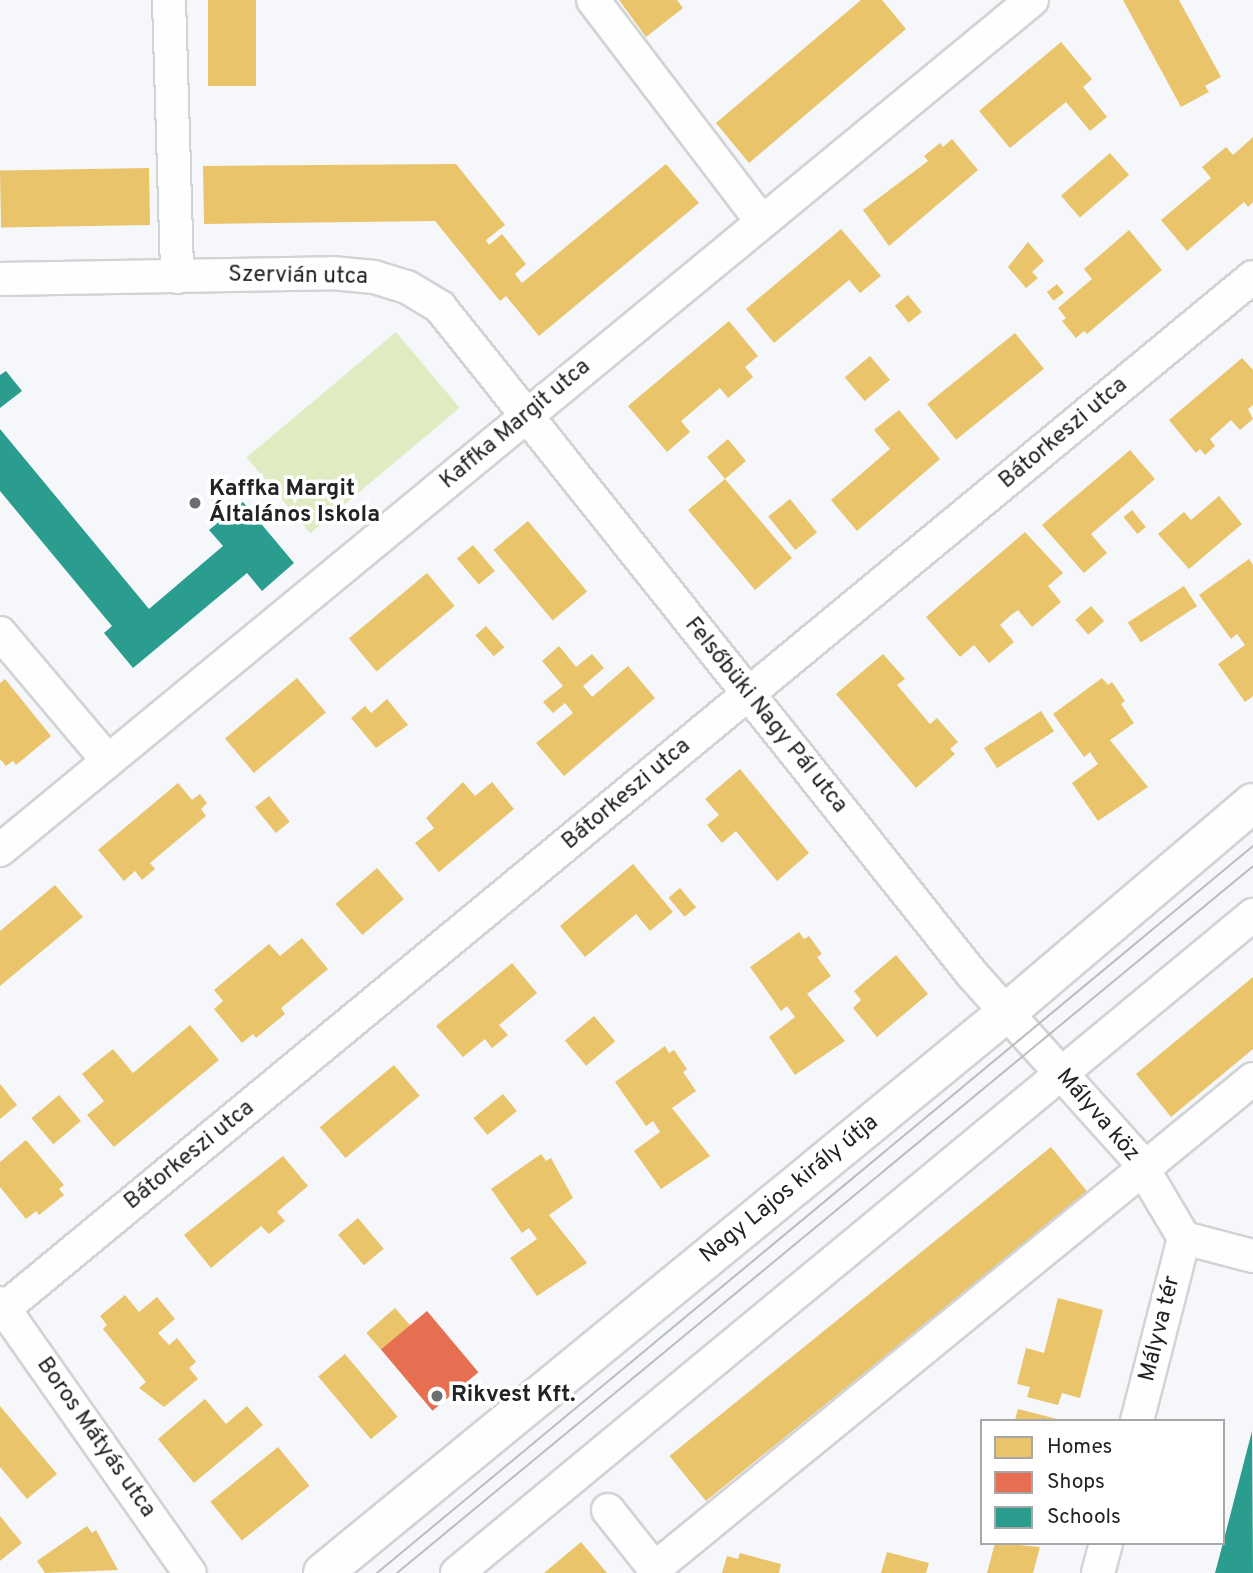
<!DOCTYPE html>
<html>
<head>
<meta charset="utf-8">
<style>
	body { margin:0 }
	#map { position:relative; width:1253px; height:1573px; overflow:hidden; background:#f5f7fa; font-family:Overpass,sans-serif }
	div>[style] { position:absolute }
	.green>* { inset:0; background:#e0ebc2; transform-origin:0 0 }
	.homes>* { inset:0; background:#e9c46a; transform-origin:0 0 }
	.shops>* { inset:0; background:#e76f51; transform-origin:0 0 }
	.schools>* { inset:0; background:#2a9d8f }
	.roads { filter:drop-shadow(2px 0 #d2d3d5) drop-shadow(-2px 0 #d2d3d5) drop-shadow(0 2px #d2d3d5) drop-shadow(0 -2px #d2d3d5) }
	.minor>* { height:32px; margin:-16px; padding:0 16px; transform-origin:16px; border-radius:16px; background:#fefefe }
	.major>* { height:38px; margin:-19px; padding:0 19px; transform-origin:19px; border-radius:19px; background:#fefefe }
	.tram>* { height:2px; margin:-1px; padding:0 1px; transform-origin:1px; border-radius:1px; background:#bbbcbd }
	.dots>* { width:19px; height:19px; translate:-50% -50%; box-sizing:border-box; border:4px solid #fff; border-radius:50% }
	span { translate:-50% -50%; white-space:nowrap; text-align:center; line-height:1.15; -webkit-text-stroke:7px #fff; paint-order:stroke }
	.street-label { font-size:23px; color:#222325 }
	.poi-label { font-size:23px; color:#222325; font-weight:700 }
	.left { translate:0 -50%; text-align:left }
	.legend { position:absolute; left:980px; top:1419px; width:245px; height:126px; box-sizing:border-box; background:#fff; border:2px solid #a7a7a8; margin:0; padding:9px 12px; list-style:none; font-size:21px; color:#222325 }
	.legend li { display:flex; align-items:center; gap:14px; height:35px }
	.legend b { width:35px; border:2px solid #a7a7a8 }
</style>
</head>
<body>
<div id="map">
	<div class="green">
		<div style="left:396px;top:332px;width:99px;height:195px;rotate:50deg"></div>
	</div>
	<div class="homes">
		<div style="left:208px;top:0;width:48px;height:86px"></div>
		<div style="clip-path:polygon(619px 0,677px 0,683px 8px,646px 37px)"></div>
		<div style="clip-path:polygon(861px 0,882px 0,906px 29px,749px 163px,716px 123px)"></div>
		<div style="clip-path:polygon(1123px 0,1179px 0,1221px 77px,1205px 86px,1209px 92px,1181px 107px)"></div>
		<div style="clip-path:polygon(1061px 42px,1092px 79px,1083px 87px,1107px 117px,1090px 131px,1066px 102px,1010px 148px,979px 111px)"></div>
		<div style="clip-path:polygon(1253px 137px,1253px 202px,1248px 207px,1244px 202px,1187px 251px,1161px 220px,1211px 178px,1202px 167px,1226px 147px,1233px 155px)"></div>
		<div style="clip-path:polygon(952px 139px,978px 170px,889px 246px,863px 210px,928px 161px,924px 156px,940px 143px,943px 147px)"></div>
		<div style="left:1110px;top:153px;width:29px;height:65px;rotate:49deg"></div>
		<div style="clip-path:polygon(456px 164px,505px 225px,486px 240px,489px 245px,502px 234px,526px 264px,515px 274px,522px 283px,666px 164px,699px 203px,539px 336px,506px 296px,500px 301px,435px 221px,204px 224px,203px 166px)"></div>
		<div style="left:149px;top:168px;width:57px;height:149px;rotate:89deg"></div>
		<div style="clip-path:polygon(841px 229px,881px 276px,860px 293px,849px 280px,774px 343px,746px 309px)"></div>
		<div style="clip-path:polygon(1129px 230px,1162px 270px,1087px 334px,1084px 331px,1076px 338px,1062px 321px,1066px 318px,1058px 308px,1092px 279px,1084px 269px)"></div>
		<div style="clip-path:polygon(1028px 242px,1044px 261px,1032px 272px,1038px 278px,1026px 288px,1008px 267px)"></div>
		<div style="left:1057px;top:284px;width:11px;height:13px;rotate:52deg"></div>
		<div style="left:908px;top:295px;width:22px;height:17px;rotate:51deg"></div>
		<div style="clip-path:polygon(729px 321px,758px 356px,745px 367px,753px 377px,728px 398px,720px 388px,681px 421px,690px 432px,667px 452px,628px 406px)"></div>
		<div style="left:1015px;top:333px;width:46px;height:113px;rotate:51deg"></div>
		<div style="left:870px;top:356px;width:31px;height:33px;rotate:50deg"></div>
		<div style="clip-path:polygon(1242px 358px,1253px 370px,1253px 405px,1248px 409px,1253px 419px,1240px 430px,1231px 420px,1210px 439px,1215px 446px,1205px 455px,1200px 449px,1196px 453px,1169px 420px)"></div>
		<div style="clip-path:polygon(899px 410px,940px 459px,857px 531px,831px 500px,890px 449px,874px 430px)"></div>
		<div style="clip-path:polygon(728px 439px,746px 461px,725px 479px,792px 558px,755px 590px,688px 510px,725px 479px,707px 457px)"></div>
		<div style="clip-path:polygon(1130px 450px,1155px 479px,1091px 534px,1107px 553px,1084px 573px,1042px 525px)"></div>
		<div style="clip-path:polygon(1219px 496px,1242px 524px,1189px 569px,1158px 534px,1184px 512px,1191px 520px)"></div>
		<div style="left:790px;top:499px;width:43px;height:28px;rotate:51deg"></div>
		<div style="left:1132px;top:510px;width:22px;height:11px;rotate:51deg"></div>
		<div style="left:528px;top:521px;width:92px;height:45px;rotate:50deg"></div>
		<div style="clip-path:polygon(1025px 532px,1063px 573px,1048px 586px,1061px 602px,1032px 627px,1018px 610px,1011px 615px,1000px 625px,1014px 642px,989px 663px,974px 645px,960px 657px,926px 617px)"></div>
		<div style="left:473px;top:545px;width:34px;height:21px;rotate:50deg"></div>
		<div style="clip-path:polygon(1249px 559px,1253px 565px,1253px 696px,1245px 702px,1218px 664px,1245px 645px,1237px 634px,1231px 639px,1199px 595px)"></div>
		<div style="left:427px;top:573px;width:43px;height:102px;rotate:50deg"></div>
		<div style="left:1184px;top:586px;width:24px;height:67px;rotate:57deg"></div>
		<div style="left:1091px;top:606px;width:20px;height:21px;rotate:49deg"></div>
		<div style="left:486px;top:626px;width:28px;height:14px;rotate:49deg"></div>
		<div style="clip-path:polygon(559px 646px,576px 667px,592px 654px,604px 668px,583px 686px,592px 697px,628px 666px,655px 698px,564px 776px,536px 743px,573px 713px,565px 703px,553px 713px,543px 702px,563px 686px,542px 661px)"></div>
		<div style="clip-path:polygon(883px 654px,905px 679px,897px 685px,930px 724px,937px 718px,958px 742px,950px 749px,955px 754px,916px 788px,836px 694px)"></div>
		<div style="left:297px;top:678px;width:45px;height:94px;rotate:50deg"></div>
		<div style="clip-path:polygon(1102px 678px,1108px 685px,1112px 682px,1125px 701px,1121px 704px,1134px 723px,1110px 740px,1148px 787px,1098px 821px,1072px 783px,1098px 764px,1090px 752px,1084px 757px,1053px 714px)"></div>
		<div style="clip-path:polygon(5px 679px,51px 736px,16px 765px,13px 761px,6px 766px,0 759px,0 683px)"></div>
		<div style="clip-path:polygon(387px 699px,408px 725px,376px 748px,351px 718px,365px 706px,371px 713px)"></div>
		<div style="left:1041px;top:711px;width:24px;height:68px;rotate:57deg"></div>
		<div style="clip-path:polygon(740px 769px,809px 853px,777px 881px,736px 831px,722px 843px,707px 825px,719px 815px,705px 799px)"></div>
		<div style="clip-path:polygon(463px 782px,475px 796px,492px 782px,514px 809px,439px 872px,415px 843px,434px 828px,426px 818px)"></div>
		<div style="clip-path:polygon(178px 783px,192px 800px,200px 794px,207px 803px,201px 809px,206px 816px,150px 863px,155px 869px,142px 880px,135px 871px,124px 881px,98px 850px)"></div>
		<div style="left:269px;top:796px;width:33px;height:18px;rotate:51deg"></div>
		<div style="clip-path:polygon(633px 864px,673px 912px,650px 931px,636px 914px,585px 957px,560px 926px)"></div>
		<div style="left:377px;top:868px;width:41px;height:55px;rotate:49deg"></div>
		<div style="clip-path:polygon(55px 885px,83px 917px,0 986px,0 931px)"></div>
		<div style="left:680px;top:888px;width:25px;height:15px;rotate:50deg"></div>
		<div style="clip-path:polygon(799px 932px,804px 939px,809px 936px,822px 954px,817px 957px,831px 976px,807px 994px,845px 1041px,795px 1075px,769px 1037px,795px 1017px,787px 1006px,781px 1011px,750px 967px)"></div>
		<div style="clip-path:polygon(302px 938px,328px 969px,281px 1008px,285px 1014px,256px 1038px,253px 1034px,242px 1043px,214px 1009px,223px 1001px,214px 990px,269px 944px,280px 956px)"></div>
		<div style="clip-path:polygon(896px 955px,928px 994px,877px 1037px,853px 1008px,861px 1000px,854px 991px)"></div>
		<div style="clip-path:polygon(512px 963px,537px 993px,499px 1025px,508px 1035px,492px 1048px,485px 1039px,463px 1057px,436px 1026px)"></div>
		<div style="clip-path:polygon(1253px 977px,1253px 1049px,1171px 1117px,1136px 1074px)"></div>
		<div style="left:594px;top:1016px;width:33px;height:38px;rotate:50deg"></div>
		<div style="clip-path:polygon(190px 1025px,219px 1060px,114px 1147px,87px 1115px,104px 1101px,82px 1074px,113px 1049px,133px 1073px)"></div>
		<div style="clip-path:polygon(665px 1046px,669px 1053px,674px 1050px,687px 1069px,683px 1072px,696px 1091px,672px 1108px,710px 1156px,661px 1189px,634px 1151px,660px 1132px,653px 1121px,646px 1126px,615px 1082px)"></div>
		<div style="left:394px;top:1065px;width:40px;height:97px;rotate:50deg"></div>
		<div style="clip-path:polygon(0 1084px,17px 1105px,0 1119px)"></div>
		<div style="left:503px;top:1094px;width:22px;height:38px;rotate:51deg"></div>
		<div style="left:59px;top:1095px;width:34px;height:36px;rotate:50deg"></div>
		<div style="clip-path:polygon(26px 1140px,64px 1185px,59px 1189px,64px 1195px,39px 1215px,36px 1211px,26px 1219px,0 1187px,0 1162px)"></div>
		<div style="left:1051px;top:1147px;width:58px;height:491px;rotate:51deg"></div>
		<div style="clip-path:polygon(541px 1154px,546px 1161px,551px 1158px,573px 1198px,549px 1215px,587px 1263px,537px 1296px,510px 1258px,537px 1239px,529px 1228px,522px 1233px,491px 1189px)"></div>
		<div style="clip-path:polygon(283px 1156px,308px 1186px,277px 1212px,285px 1221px,269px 1234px,261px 1226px,211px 1268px,184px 1235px)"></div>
		<div style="left:358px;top:1218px;width:40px;height:26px;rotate:50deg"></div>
		<div style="clip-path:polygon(125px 1295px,139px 1312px,157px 1297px,175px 1319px,158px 1333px,169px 1345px,177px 1338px,196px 1362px,189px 1368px,198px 1379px,164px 1407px,139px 1388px,146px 1382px,103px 1329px,107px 1325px,100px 1316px)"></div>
		<div style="clip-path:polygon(1058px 1298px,1103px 1310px,1080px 1398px,1062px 1393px,1058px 1405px,1027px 1397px,1030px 1387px,1017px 1384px,1026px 1348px,1044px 1353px)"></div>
		<div style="left:395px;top:1308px;width:23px;height:38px;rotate:49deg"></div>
		<div style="left:345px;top:1354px;width:82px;height:35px;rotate:50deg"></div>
		<div style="clip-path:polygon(205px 1399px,226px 1424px,247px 1406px,263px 1425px,194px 1483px,158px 1439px)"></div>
		<div style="clip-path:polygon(0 1406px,57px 1474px,27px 1499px,0 1467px)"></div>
		<div style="clip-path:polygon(1018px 1409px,1061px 1420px,1061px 1421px,1015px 1420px)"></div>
		<div style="left:278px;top:1447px;width:50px;height:87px;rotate:51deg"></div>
		<div style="clip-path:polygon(0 1516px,22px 1543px,0 1561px)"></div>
		<div style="clip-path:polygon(87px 1526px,92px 1533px,96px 1530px,118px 1570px,45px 1573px,37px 1561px)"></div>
		<div style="clip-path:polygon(581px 1542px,607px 1573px,544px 1573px)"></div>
		<div style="clip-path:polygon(995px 1543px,1040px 1547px,1033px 1573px,987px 1573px)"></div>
		<div style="clip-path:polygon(887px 1552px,929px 1563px,926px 1573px,881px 1573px)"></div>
		<div style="clip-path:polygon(740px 1553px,781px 1564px,779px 1573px,722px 1573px,727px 1556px,738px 1559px)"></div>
	</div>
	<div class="shops">
		<div style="left:427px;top:1311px;width:80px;height:60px;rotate:50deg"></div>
	</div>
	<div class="schools">
		<div style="clip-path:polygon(6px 371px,22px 391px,0 408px,0 375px)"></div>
		<div style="clip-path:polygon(0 429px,149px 609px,223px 546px,209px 530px,243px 502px,294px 563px,262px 591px,247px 573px,133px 668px,104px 633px,112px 626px,0 491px)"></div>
		<div style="clip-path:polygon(1252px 1431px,1253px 1573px,1215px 1573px,1223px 1543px)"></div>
	</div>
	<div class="roads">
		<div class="minor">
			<div style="left:169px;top:0;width:277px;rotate:88.3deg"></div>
			<div style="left:593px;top:0;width:279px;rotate:52.7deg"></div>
			<div style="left:0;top:279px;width:332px;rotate:-1deg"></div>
			<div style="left:332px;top:273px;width:42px;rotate:5.4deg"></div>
			<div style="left:374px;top:277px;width:34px;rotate:17deg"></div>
			<div style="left:407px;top:287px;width:39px;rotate:31deg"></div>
			<div style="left:440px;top:307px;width:852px;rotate:51.43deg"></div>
			<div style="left:971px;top:973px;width:247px;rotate:48.1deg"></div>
			<div style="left:1136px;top:1157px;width:94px;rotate:59.3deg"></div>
			<div style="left:1184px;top:1238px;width:71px;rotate:14.6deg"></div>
			<div style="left:0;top:633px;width:167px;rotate:49.8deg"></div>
			<div style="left:0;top:850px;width:1337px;rotate:-39.48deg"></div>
			<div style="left:0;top:1303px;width:330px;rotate:54.9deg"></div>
			<div style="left:0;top:1312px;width:1625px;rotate:-39.56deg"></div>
			<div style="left:1137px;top:1421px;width:189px;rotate:-75.6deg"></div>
			<div style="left:608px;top:1510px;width:80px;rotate:51.6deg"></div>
			<div style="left:654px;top:1569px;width:774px;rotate:-39.28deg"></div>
			<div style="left:457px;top:1573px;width:1033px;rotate:-39.58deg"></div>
			<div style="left:1098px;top:1573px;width:31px;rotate:-75deg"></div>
		</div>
		<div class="major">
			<div style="left:323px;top:1573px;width:883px;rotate:-39.35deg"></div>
			<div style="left:1006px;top:1013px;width:324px;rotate:-40.4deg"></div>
		</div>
	</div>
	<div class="tram">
		<div style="left:377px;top:1573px;width:1138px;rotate:-39.69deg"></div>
		<div style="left:397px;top:1573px;width:1110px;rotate:-39.55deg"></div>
	</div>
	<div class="dots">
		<div style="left:195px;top:503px;background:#6c6d70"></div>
		<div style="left:437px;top:1396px;background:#6c6d70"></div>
	</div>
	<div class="street-label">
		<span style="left:298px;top:277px;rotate:1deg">Szervián utca</span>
		<span style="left:516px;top:425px;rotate:-40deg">Kaffka Margit utca</span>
		<span style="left:1064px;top:434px;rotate:-40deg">Bátorkeszi utca</span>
		<span style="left:765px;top:716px;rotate:51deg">Felsőbüki Nagy Pál utca</span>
		<span style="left:627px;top:795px;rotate:-40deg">Bátorkeszi utca</span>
		<span style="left:1097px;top:1116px;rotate:49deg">Mályva köz</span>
		<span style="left:190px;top:1156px;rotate:-39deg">Bátorkeszi utca</span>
		<span style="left:790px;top:1190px;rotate:-39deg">Nagy Lajos király útja</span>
		<span style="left:1161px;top:1329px;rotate:-76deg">Mályva tér</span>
		<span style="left:95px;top:1438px;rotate:55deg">Boros Mátyás utca</span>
	</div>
	<div class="poi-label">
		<span class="left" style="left:209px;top:503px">Kaffka Margit<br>Általános Iskola</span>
		<span class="left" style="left:451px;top:1396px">Rikvest Kft.</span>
	</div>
	<ul class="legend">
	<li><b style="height:19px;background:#e9c46a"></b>Homes</li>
	<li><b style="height:19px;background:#e76f51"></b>Shops</li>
	<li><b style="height:19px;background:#2a9d8f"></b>Schools</li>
	</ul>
</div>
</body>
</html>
